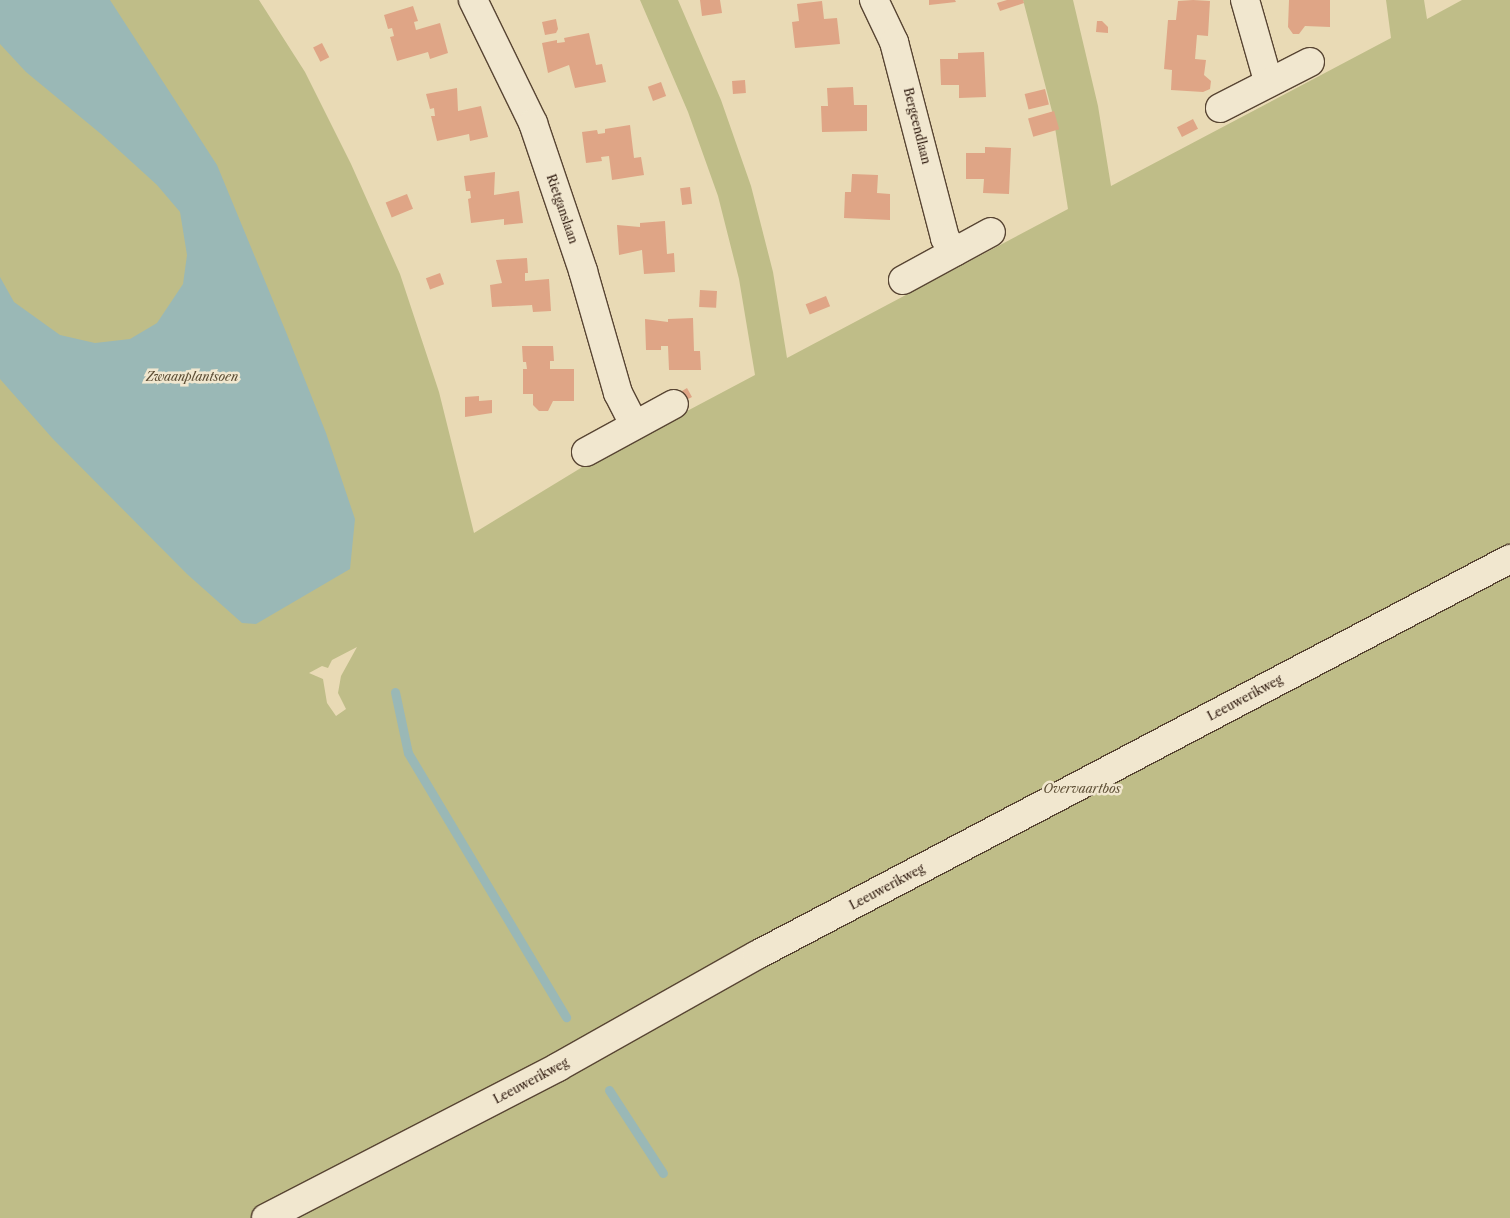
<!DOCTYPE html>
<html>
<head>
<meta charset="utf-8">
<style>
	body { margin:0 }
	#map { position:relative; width:1510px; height:1218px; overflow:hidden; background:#e9dab5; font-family:"Libre Caslon Text",serif }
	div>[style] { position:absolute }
	.green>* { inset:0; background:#bfbd88 }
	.water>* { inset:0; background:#9ab8b6 }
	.stream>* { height:9px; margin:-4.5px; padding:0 4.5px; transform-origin:4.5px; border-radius:4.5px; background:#9ab8b6 }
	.building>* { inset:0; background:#dfa586; transform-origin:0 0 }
	.roads { filter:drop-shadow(1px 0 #584533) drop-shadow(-1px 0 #584533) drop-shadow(0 1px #584533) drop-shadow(0 -1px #584533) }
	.minor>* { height:28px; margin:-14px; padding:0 14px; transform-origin:14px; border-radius:14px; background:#f1e7cf }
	span { translate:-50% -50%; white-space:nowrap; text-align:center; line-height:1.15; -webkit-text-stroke:5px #f1e7cf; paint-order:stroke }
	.street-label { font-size:12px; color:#281308 }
	.park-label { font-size:12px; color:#5d4e35; font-style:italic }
</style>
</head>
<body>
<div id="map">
	<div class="green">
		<div style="clip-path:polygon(evenodd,0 0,259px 0,305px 72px,351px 164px,400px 274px,439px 392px,474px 533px,589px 463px,755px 375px,739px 279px,718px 196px,688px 112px,640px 0,678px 0,721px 100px,751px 186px,773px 272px,787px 358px,1068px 209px,1053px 115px,1023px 0,1073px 0,1098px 106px,1111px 186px,1391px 38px,1386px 0,1424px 0,1427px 19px,1462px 0,1510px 0,1510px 1218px,0 1218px,0 0,357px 647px,341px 676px,338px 693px,346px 709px,336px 716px,327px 703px,323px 679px,309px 673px,322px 666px,328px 668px,332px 660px,357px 647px)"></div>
	</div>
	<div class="water">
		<div style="clip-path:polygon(0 0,110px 0,217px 165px,286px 332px,326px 433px,355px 519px,350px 569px,256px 624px,242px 623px,187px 574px,53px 439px,0 379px,0 277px,14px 302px,60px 335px,95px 343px,130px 339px,157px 323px,183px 284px,187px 255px,180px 212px,157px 185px,101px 134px,26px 72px,0 44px)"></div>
	</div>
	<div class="stream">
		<div style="left:395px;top:692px;width:62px;rotate:78deg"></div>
		<div style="left:408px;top:753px;width:308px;rotate:59.1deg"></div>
		<div style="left:609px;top:1090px;width:99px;rotate:57deg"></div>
	</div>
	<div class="building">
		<div style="clip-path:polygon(700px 0,720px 0,722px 13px,702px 16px)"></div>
		<div style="clip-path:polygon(929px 0,955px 0,956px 2px,929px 5px)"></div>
		<div style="clip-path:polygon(1007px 0,1023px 0,1024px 3px,1000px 11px,997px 3px)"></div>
		<div style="clip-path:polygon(1193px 0,1210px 1px,1208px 36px,1197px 35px,1195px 59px,1206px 60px,1204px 75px,1211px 81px,1210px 89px,1203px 92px,1171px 90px,1172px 70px,1164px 69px,1168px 20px,1176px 20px,1178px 1px)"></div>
		<div style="clip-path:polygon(1289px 0,1330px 0,1330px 27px,1305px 26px,1299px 34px,1293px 34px,1288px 27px)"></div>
		<div style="clip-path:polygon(822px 1px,824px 19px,837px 18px,840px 44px,795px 48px,792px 22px,799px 21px,797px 4px)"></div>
		<div style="clip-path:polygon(413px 6px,418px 21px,414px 22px,416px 30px,440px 23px,448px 53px,430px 59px,428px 52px,397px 61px,390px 37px,394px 36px,392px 28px,388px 29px,384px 15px)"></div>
		<div style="clip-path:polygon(556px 19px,558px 29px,556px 33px,545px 35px,542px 22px)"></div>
		<div style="clip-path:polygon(1097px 21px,1102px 21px,1108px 27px,1108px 33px,1096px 32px)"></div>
		<div style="clip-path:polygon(589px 33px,596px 65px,602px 64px,606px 82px,575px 88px,569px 65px,548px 73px,542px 43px,557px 40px,557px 43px,565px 42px,564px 38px)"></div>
		<div style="left:322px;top:43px;width:16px;height:10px;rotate:63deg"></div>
		<div style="clip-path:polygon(984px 52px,986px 97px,959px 98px,959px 85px,941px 85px,940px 59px,958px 59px,958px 53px)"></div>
		<div style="left:745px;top:80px;width:13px;height:13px;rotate:86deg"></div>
		<div style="left:661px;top:82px;width:15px;height:14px;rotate:70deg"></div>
		<div style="clip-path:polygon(853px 87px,854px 105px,867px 105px,867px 131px,822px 132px,821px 106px,828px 106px,827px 88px)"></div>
		<div style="clip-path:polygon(457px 88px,458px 111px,481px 106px,488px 137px,470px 141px,469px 134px,437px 141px,431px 116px,435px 116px,434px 108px,430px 109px,426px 94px)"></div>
		<div style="left:1045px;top:89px;width:16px;height:21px;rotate:76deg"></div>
		<div style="left:1054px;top:111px;width:19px;height:27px;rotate:74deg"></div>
		<div style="left:1193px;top:119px;width:11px;height:18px;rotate:63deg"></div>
		<div style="clip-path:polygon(630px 125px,634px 158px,641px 157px,644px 175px,612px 180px,609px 156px,601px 157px,602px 161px,586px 163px,582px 132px,597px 130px,598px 134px,605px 133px,605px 129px)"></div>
		<div style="clip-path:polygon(985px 147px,1011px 148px,1009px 194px,983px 193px,984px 179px,966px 179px,966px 153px,985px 153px)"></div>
		<div style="clip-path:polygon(495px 172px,494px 195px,519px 191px,523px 223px,504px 225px,504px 219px,471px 223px,468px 199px,471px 198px,470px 191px,466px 191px,464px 176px)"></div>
		<div style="clip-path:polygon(852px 174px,878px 175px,877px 193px,890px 194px,890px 220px,844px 218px,845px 192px,851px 192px)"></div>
		<div style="left:690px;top:187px;width:17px;height:10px;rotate:83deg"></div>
		<div style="left:407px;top:194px;width:16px;height:23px;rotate:68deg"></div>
		<div style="clip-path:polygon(665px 221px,667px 254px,674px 253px,675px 272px,644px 274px,642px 250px,619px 255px,617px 225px,640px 227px,640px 223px)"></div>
		<div style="clip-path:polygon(527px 258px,528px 273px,525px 273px,525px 281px,549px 279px,551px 311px,533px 312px,532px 305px,492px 307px,490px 285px,502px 283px,496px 260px)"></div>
		<div style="left:440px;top:273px;width:12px;height:15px;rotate:70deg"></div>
		<div style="left:700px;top:290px;width:17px;height:17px;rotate:3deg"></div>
		<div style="left:826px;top:296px;width:11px;height:22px;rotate:68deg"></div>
		<div style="clip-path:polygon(693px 318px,694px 351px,700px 351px,701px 370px,669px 370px,668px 346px,661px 346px,661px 350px,646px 350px,645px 319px,668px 322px,668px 319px)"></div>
		<div style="clip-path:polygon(522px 346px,553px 346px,554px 361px,550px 361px,550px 369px,574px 369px,574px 401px,553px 401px,548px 411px,539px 411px,533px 405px,533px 394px,523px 394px,523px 369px,527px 369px,526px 362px,523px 362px)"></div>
		<div style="clip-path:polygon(687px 388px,692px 397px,686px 400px,682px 391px)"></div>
		<div style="clip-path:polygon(479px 396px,479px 401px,492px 400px,492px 413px,465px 417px,465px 397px)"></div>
	</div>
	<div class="roads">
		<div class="minor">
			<div style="left:473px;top:0;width:137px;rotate:64deg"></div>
			<div style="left:533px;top:123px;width:156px;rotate:71.3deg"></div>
			<div style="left:583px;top:271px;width:127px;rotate:74deg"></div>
			<div style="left:618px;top:393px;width:35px;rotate:63deg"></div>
			<div style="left:874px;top:0;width:47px;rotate:64.5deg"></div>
			<div style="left:894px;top:42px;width:203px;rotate:75.4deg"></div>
			<div style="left:945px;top:238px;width:17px;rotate:54deg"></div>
			<div style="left:1245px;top:0;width:84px;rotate:74.1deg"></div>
			<div style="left:1220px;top:108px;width:101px;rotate:-27.1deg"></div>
			<div style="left:903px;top:280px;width:100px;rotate:-28.6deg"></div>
			<div style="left:586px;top:452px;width:100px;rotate:-28.6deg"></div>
			<div style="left:266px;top:1218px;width:329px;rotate:-27.3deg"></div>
			<div style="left:558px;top:1067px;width:228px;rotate:-29.4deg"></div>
			<div style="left:757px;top:955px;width:851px;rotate:-27.74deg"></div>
		</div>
	</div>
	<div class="street-label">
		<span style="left:917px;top:126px;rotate:76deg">Bergeendlaan</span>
		<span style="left:562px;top:209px;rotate:71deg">Rietganslaan</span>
		<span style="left:1245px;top:698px;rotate:-28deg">Leeuwerikweg</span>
		<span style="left:887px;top:887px;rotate:-28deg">Leeuwerikweg</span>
		<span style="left:531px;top:1081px;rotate:-28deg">Leeuwerikweg</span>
	</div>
	<div class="park-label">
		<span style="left:192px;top:377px">Zwaanplantsoen</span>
		<span style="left:1082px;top:789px">Overvaartbos</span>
	</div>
</div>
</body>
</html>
